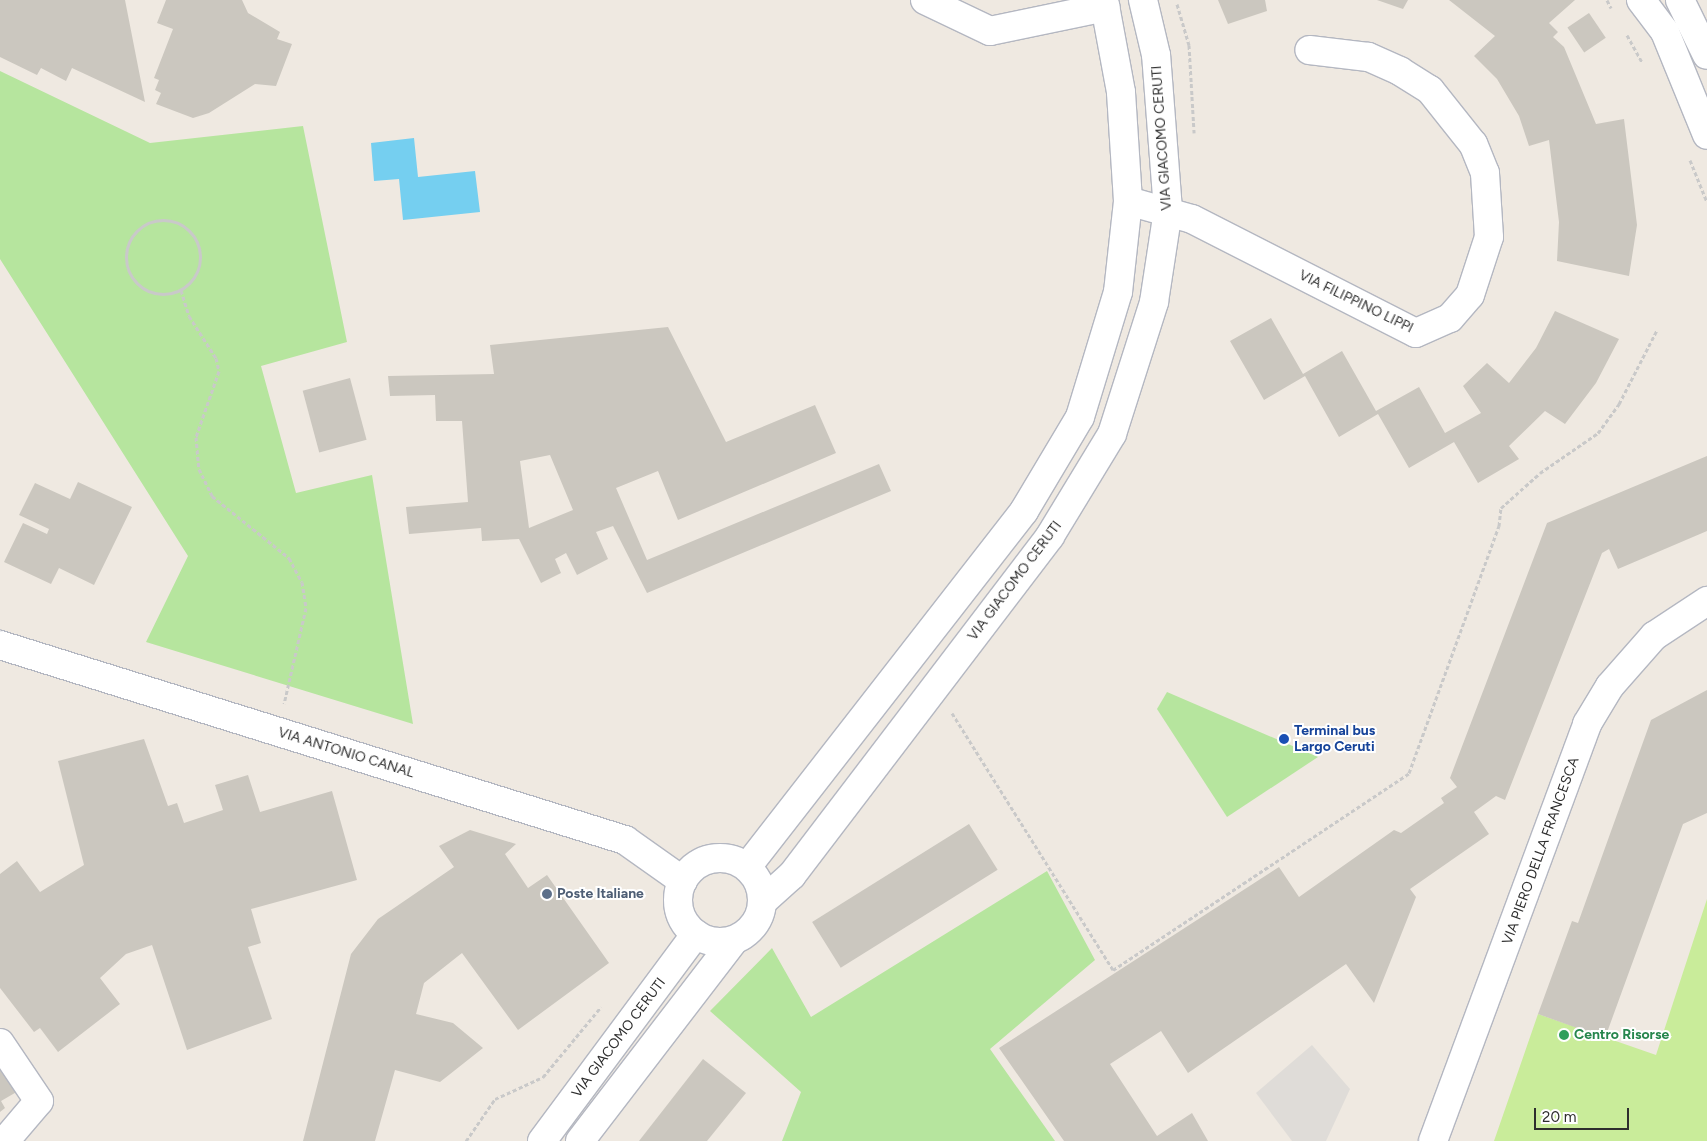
<!DOCTYPE html>
<html>
<head>
<meta charset="utf-8">
<style>
	body { margin:0 }
	#map { position:relative; width:1707px; height:1141px; overflow:hidden; background:#efe9e1; font-family:Figtree,sans-serif }
	div>[style] { position:absolute }
	.green>* { inset:0; background:#b6e59e }
	.pitch>* { inset:0; background:#c9ec9a }
	.plaza>* { inset:0; background:#dfdcd8 }
	.water>* { inset:0; background:#75cff0 }
	.building>* { inset:0; background:#cbc7bf; transform-origin:0 0 }
	.path>* { height:3px; margin-top:-1.5px; transform-origin:0; background:repeating-linear-gradient(90deg,#c9c9c9 0 4px,transparent 0 6.5px) }
	.path>.ring { margin:-1.5px; padding:0; box-sizing:content-box; background:none; border:3px solid #c9c9c9; border-radius:50% }
	.roads { filter:drop-shadow(1px 0 #b4b7c1) drop-shadow(-1px 0 #b4b7c1) drop-shadow(0 1px #b4b7c1) drop-shadow(0 -1px #b4b7c1) }
	.pedestrian>* { height:28px; margin:-14px; padding:0 14px; transform-origin:14px; border-radius:14px; background:#fff }
	.minor>* { height:28px; margin:-14px; padding:0 14px; transform-origin:14px; border-radius:14px; background:#fff }
	.minor>.ring { margin:-14px; padding:0; box-sizing:content-box; background:none; border:28px solid #fff; border-radius:50% }
	.dots>* { width:14px; height:14px; translate:-50% -50%; box-sizing:border-box; border:2px solid #fff; border-radius:50% }
	span { translate:-50% -50%; white-space:nowrap; text-align:center; line-height:1.15; -webkit-text-stroke:4px #fff; paint-order:stroke }
	.street-label { font-size:14px; color:#2e2e2e }
	.transit-label { font-size:14px; color:#164399; font-weight:700 }
	.left { translate:0 -50%; text-align:left }
	.service-label { font-size:14px; color:#4e5e75; font-weight:700 }
	.leisure-label { font-size:14px; color:#27864d; font-weight:700 }
	.scale { position:absolute; left:1534px; top:1108px; width:95px; height:22px; box-sizing:border-box; border:2px solid #2e2e2e; border-top:0; padding-left:6px; font-size:15px; line-height:18px; white-space:nowrap; color:#2e2e2e; -webkit-text-stroke:4px #fff; paint-order:stroke }
</style>
</head>
<body>
<div id="map">
	<div class="green">
		<div style="clip-path:polygon(0 71px,150px 143px,303px 126px,347px 342px,261px 366px,296px 493px,372px 475px,413px 724px,146px 642px,188px 556px,0 259px)"></div>
		<div style="clip-path:polygon(1167px 692px,1318px 757px,1227px 817px,1157px 709px)"></div>
		<div style="clip-path:polygon(1047px 871px,1095px 960px,990px 1049px,1055px 1141px,782px 1141px,801px 1092px,710px 1011px,772px 948px,811px 1017px)"></div>
	</div>
	<div class="pitch">
		<div style="clip-path:polygon(1707px 899px,1707px 1141px,1494px 1141px,1538px 1014px,1656px 1055px)"></div>
	</div>
	<div class="plaza">
		<div style="clip-path:polygon(1312px 1045px,1350px 1089px,1326px 1141px,1292px 1141px,1256px 1093px)"></div>
	</div>
	<div class="water">
		<div style="clip-path:polygon(414px 138px,418px 177px,475px 171px,480px 212px,403px 220px,399px 179px,374px 181px,371px 143px)"></div>
	</div>
	<div class="building">
		<div style="clip-path:polygon(0 0,125px 0,145px 102px,72px 68px,66px 81px,41px 68px,37px 75px,0 57px)"></div>
		<div style="clip-path:polygon(166px 0,242px 0,248px 13px,280px 32px,277px 39px,292px 44px,276px 86px,255px 84px,209px 113px,193px 118px,156px 104px,161px 93px,155px 90px,159px 80px,154px 78px,173px 29px,157px 23px)"></div>
		<div style="clip-path:polygon(1218px 0,1265px 0,1267px 11px,1228px 24px)"></div>
		<div style="clip-path:polygon(1377px 0,1408px 0,1403px 9px)"></div>
		<div style="clip-path:polygon(1449px 0,1575px 0,1549px 23px,1558px 32px,1553px 37px,1564px 47px,1596px 124px,1624px 119px,1637px 225px,1629px 276px,1557px 261px,1559px 222px,1549px 140px,1529px 146px,1519px 116px,1497px 79px,1474px 56px,1495px 36px)"></div>
		<div style="left:1589px;top:13px;width:30px;height:26px;rotate:56deg"></div>
		<div style="clip-path:polygon(1555px 311px,1619px 339px,1596px 383px,1565px 424px,1545px 411px,1509px 446px,1519px 459px,1478px 483px,1454px 442px,1409px 468px,1378px 414px,1339px 437px,1305px 376px,1264px 400px,1230px 341px,1271px 318px,1303px 374px,1342px 351px,1376px 411px,1419px 387px,1445px 433px,1481px 413px,1463px 386px,1487px 363px,1509px 383px,1536px 348px)"></div>
		<div style="clip-path:polygon(evenodd,668px 327px,726px 442px,815px 405px,836px 453px,678px 520px,658px 471px,616px 488px,647px 560px,879px 464px,891px 491px,647px 593px,613px 526px,596px 532px,608px 559px,577px 575px,566px 553px,555px 559px,561px 573px,541px 583px,519px 539px,482px 541px,481px 528px,409px 534px,406px 507px,468px 502px,462px 421px,436px 421px,435px 395px,390px 396px,388px 376px,494px 374px,490px 345px,668px 327px,550px 455px,573px 510px,529px 528px,520px 461px,550px 455px)"></div>
		<div style="left:350px;top:378px;width:64px;height:49px;rotate:75deg"></div>
		<div style="clip-path:polygon(1707px 456px,1707px 531px,1618px 569px,1609px 549px,1602px 553px,1505px 800px,1496px 796px,1474px 812px,1489px 834px,1410px 889px,1416px 897px,1374px 1003px,1346px 964px,1188px 1073px,1161px 1031px,1110px 1064px,1157px 1136px,1192px 1113px,1208px 1141px,1064px 1141px,999px 1048px,1279px 867px,1299px 897px,1394px 830px,1401px 833px,1444px 803px,1441px 798px,1457px 787px,1450px 778px,1547px 523px)"></div>
		<div style="clip-path:polygon(78px 482px,132px 507px,94px 585px,59px 568px,51px 584px,4px 562px,23px 523px,47px 534px,49px 529px,19px 515px,35px 483px,70px 499px)"></div>
		<div style="clip-path:polygon(1707px 690px,1707px 813px,1683px 824px,1605px 1038px,1538px 1014px,1572px 921px,1578px 923px,1651px 720px)"></div>
		<div style="clip-path:polygon(144px 739px,168px 806px,177px 803px,184px 823px,223px 810px,215px 785px,248px 775px,260px 812px,332px 791px,357px 880px,251px 909px,261px 943px,248px 947px,272px 1019px,187px 1050px,152px 945px,126px 954px,100px 978px,120px 1004px,58px 1052px,40px 1028px,34px 1032px,0 988px,0 874px,17px 861px,40px 892px,84px 865px,58px 761px)"></div>
		<div style="left:969px;top:824px;width:54px;height:185px;rotate:58deg"></div>
		<div style="clip-path:polygon(470px 830px,516px 844px,505px 854px,528px 888px,547px 875px,609px 963px,518px 1030px,462px 953px,424px 983px,416px 1014px,453px 1023px,483px 1048px,440px 1082px,395px 1070px,375px 1141px,303px 1141px,351px 954px,378px 919px,454px 867px,439px 846px)"></div>
		<div style="clip-path:polygon(0 1056px,20px 1090px,1px 1101px,5px 1108px,0 1112px)"></div>
		<div style="clip-path:polygon(703px 1059px,746px 1093px,707px 1141px,639px 1141px)"></div>
	</div>
	<div class="path">
		<div style="left:1607px;top:0;width:9px;rotate:63deg"></div>
		<div style="left:1177px;top:4px;width:43px;rotate:73.7deg"></div>
		<div style="left:1189px;top:45px;width:88px;rotate:86.7deg"></div>
		<div style="left:1627px;top:35px;width:31px;rotate:61deg"></div>
		<div style="left:1690px;top:160px;width:45px;rotate:68deg"></div>
		<div class="ring" style="left:126px;top:220px;width:71px;height:71px"></div>
		<div style="left:181px;top:290px;width:27px;rotate:73deg"></div>
		<div style="left:189px;top:316px;width:50px;rotate:57.3deg"></div>
		<div style="left:216px;top:358px;width:13px;rotate:77deg"></div>
		<div style="left:219px;top:371px;width:70px;rotate:109.2deg"></div>
		<div style="left:196px;top:437px;width:32px;rotate:85deg"></div>
		<div style="left:199px;top:469px;width:30px;rotate:64deg"></div>
		<div style="left:212px;top:496px;width:99px;rotate:38.8deg"></div>
		<div style="left:289px;top:558px;width:27px;rotate:62deg"></div>
		<div style="left:302px;top:582px;width:26px;rotate:81deg"></div>
		<div style="left:306px;top:608px;width:98px;rotate:102.9deg"></div>
		<div style="left:952px;top:713px;width:303px;rotate:57.9deg"></div>
		<div style="left:1113px;top:970px;width:356px;rotate:-33.6deg"></div>
		<div style="left:1409px;top:773px;width:263px;rotate:-70deg"></div>
		<div style="left:1499px;top:526px;width:18px;rotate:-84deg"></div>
		<div style="left:1501px;top:508px;width:52px;rotate:-41.9deg"></div>
		<div style="left:1540px;top:473px;width:70px;rotate:-34.6deg"></div>
		<div style="left:1598px;top:433px;width:36px;rotate:-54deg"></div>
		<div style="left:1619px;top:404px;width:83px;rotate:-62.8deg"></div>
		<div style="left:466px;top:1141px;width:51px;rotate:-55.4deg"></div>
		<div style="left:495px;top:1099px;width:53px;rotate:-24.6deg"></div>
		<div style="left:543px;top:1077px;width:91px;rotate:-50.4deg"></div>
	</div>
	<div class="roads">
		<div class="pedestrian">
			<div style="left:0;top:1043px;width:70px;rotate:56.1deg"></div>
		</div>
		<div class="minor">
			<div style="left:925px;top:0;width:72px;rotate:25.5deg"></div>
			<div style="left:990px;top:31px;width:118px;rotate:-11.7deg"></div>
			<div style="left:1641px;top:0;width:40px;rotate:53deg"></div>
			<div style="left:1665px;top:32px;width:111px;rotate:67.8deg"></div>
			<div style="left:1680px;top:0;width:61px;rotate:63.9deg"></div>
			<div style="left:1128px;top:201px;width:66px;rotate:15.7deg"></div>
			<div style="left:1192px;top:219px;width:251px;rotate:27deg"></div>
			<div style="left:1416px;top:333px;width:37px;rotate:-24deg"></div>
			<div style="left:1450px;top:318px;width:30px;rotate:-49deg"></div>
			<div style="left:1470px;top:295px;width:61px;rotate:-71.9deg"></div>
			<div style="left:1489px;top:237px;width:64px;rotate:-93.6deg"></div>
			<div style="left:1485px;top:173px;width:31px;rotate:-112deg"></div>
			<div style="left:1473px;top:144px;width:69px;rotate:-128.5deg"></div>
			<div style="left:1430px;top:90px;width:36px;rotate:-148deg"></div>
			<div style="left:1400px;top:71px;width:35px;rotate:-156deg"></div>
			<div style="left:1368px;top:57px;width:59px;rotate:-173.2deg"></div>
			<div style="left:0;top:645px;width:655px;rotate:17.33deg"></div>
			<div style="left:625px;top:840px;width:71px;rotate:35.3deg"></div>
			<div class="ring" style="left:678px;top:858px;width:56px;height:56px"></div>
			<div style="left:747px;top:867px;width:451px;rotate:-52.1deg"></div>
			<div style="left:1024px;top:511px;width:109px;rotate:-59.2deg"></div>
			<div style="left:1080px;top:417px;width:131px;rotate:-73.1deg"></div>
			<div style="left:1118px;top:292px;width:92px;rotate:-83.7deg"></div>
			<div style="left:1128px;top:201px;width:109px;rotate:-93.7deg"></div>
			<div style="left:1121px;top:92px;width:94px;rotate:-100.5deg"></div>
			<div style="left:762px;top:902px;width:40px;rotate:-42deg"></div>
			<div style="left:792px;top:875px;width:426px;rotate:-52.7deg"></div>
			<div style="left:1050px;top:536px;width:119px;rotate:-58.7deg"></div>
			<div style="left:1112px;top:434px;width:139px;rotate:-72.3deg"></div>
			<div style="left:1154px;top:302px;width:93px;rotate:-81.3deg"></div>
			<div style="left:1168px;top:210px;width:155px;rotate:-94.4deg"></div>
			<div style="left:1156px;top:55px;width:57px;rotate:-103.3deg"></div>
			<div style="left:5px;top:1141px;width:52px;rotate:-49.6deg"></div>
			<div style="left:542px;top:1141px;width:258px;rotate:-53.4deg"></div>
			<div style="left:580px;top:1141px;width:253px;rotate:-52.5deg"></div>
			<div style="left:1433px;top:1141px;width:445px;rotate:-69.7deg"></div>
			<div style="left:1587px;top:724px;width:44px;rotate:-58.8deg"></div>
			<div style="left:1610px;top:686px;width:67px;rotate:-48.7deg"></div>
			<div style="left:1654px;top:636px;width:64px;rotate:-33.4deg"></div>
		</div>
	</div>
	<div class="dots">
		<div style="left:1284px;top:739px;background:#1a4fb4"></div>
		<div style="left:547px;top:894px;background:#5c6f8a"></div>
		<div style="left:1564px;top:1035px;background:#2e9e5b"></div>
	</div>
	<div class="street-label">
		<span style="left:1162px;top:138px;rotate:-94deg">VIA GIACOMO CERUTI</span>
		<span style="left:1356px;top:302px;rotate:26deg">VIA FILIPPINO LIPPI</span>
		<span style="left:1015px;top:581px;rotate:-53deg">VIA GIACOMO CERUTI</span>
		<span style="left:346px;top:753px;rotate:17deg">VIA ANTONIO CANAL</span>
		<span style="left:1541px;top:851px;rotate:-70deg">VIA PIERO DELLA FRANCESCA</span>
		<span style="left:619px;top:1038px;rotate:-53deg">VIA GIACOMO CERUTI</span>
	</div>
	<div class="transit-label">
		<span class="left" style="left:1294px;top:739px">Terminal bus<br>Largo Ceruti</span>
	</div>
	<div class="service-label">
		<span class="left" style="left:557px;top:894px">Poste Italiane</span>
	</div>
	<div class="leisure-label">
		<span class="left" style="left:1574px;top:1035px">Centro Risorse</span>
	</div>
	<div class="scale">20 m</div>
</div>
</body>
</html>
